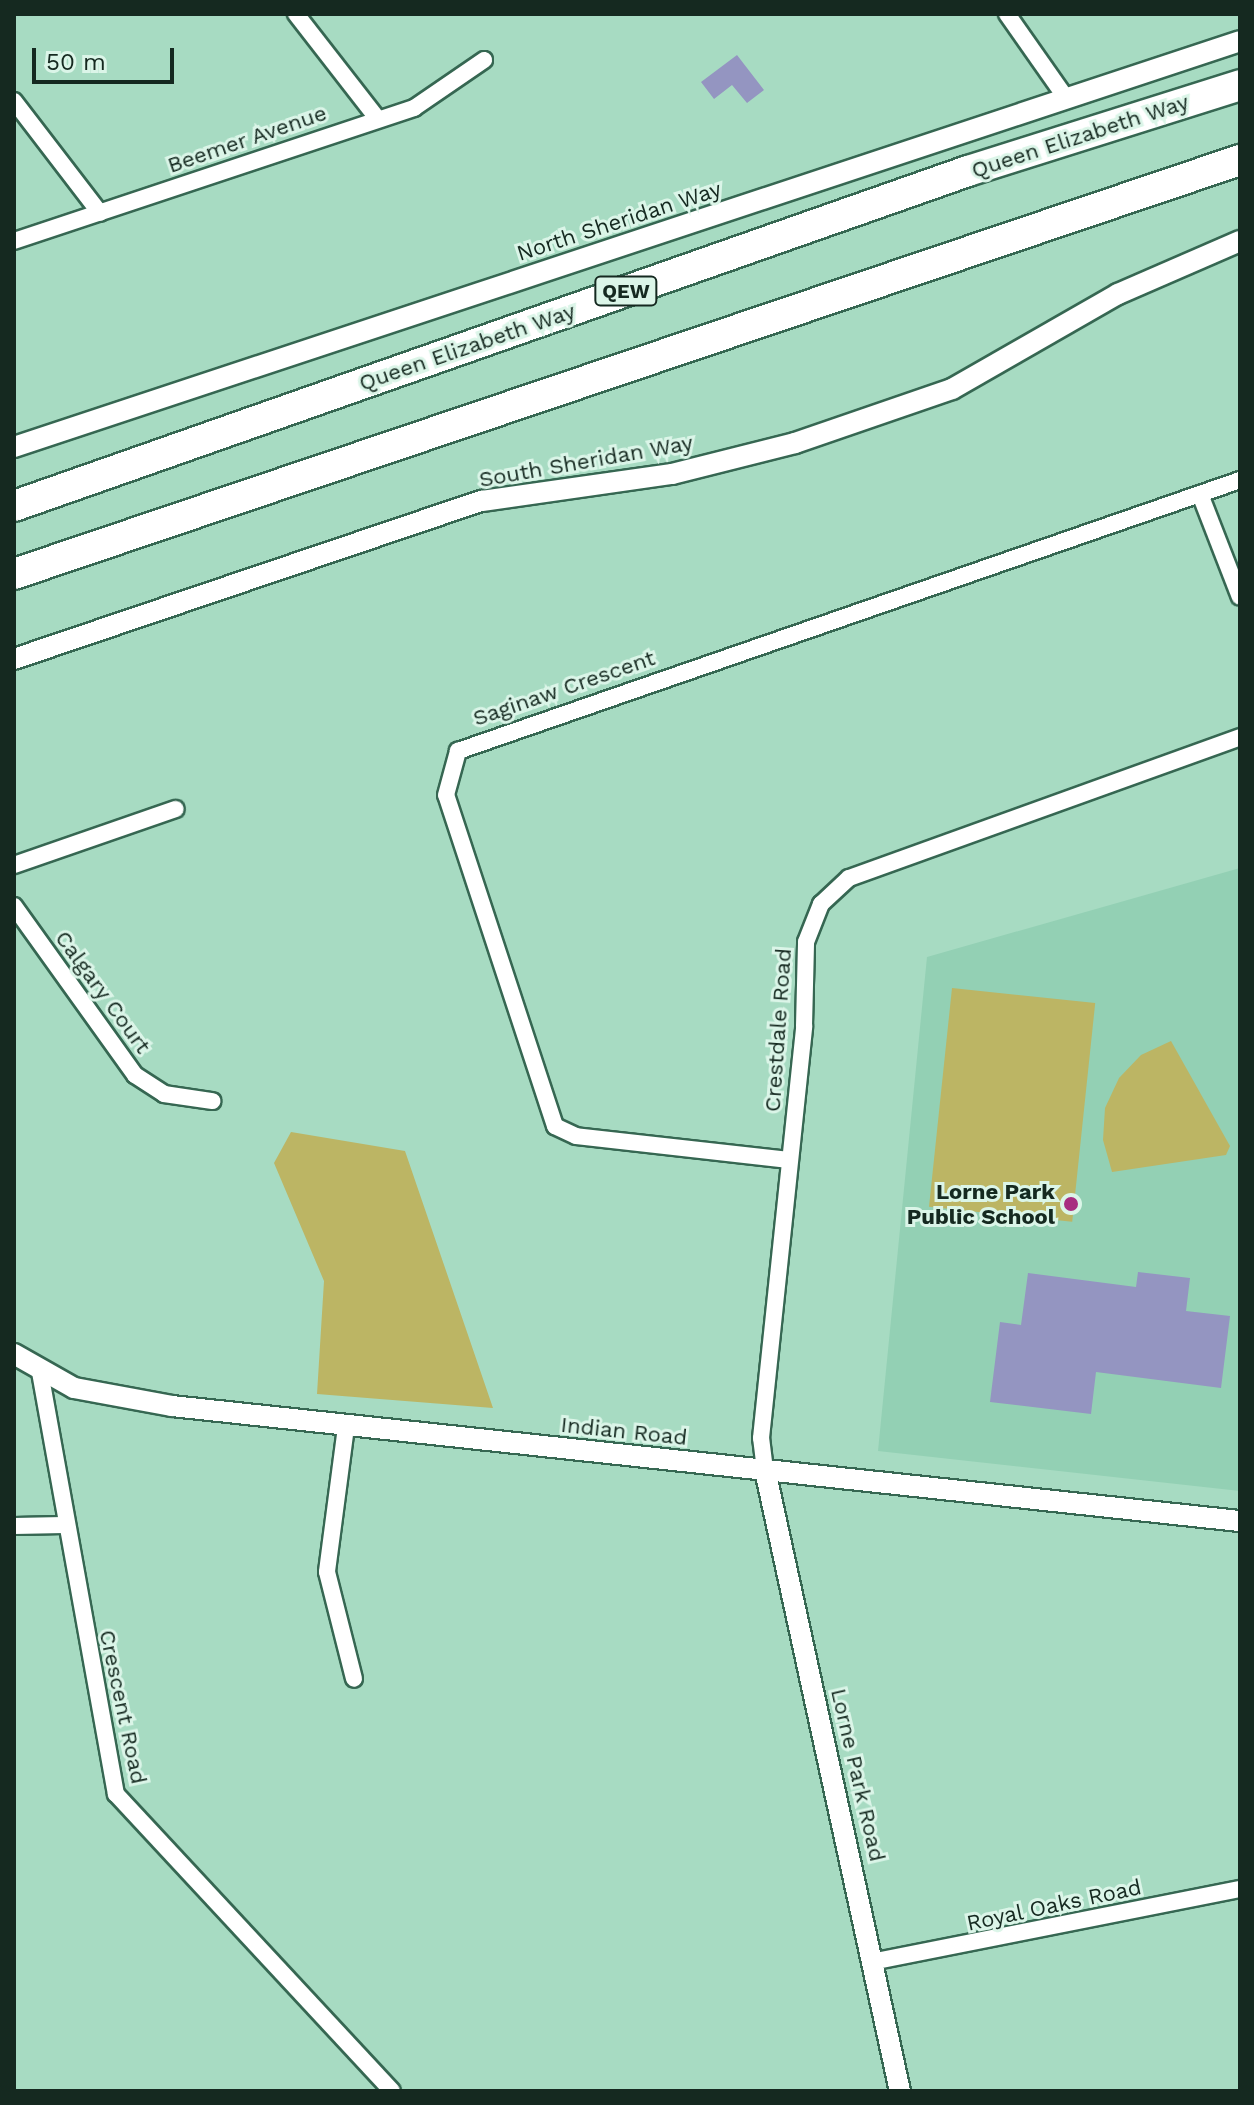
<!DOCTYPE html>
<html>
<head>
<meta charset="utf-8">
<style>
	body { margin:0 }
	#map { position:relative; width:1254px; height:2105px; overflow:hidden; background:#a7dbc2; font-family:"Work Sans",sans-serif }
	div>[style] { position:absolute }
	.built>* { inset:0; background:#93d0b4 }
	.green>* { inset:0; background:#bcb564; transform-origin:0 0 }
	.building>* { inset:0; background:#9495c1 }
	.roads { filter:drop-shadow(2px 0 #366752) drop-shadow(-2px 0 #366752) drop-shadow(0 2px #366752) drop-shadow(0 -2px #366752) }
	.minor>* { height:16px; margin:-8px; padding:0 8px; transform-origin:8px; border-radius:8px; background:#fff }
	.tertiary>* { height:20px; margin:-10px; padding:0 10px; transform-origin:10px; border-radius:10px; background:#fff }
	.motorway>* { height:30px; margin:-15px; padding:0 15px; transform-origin:15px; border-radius:15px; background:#fff }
	.dots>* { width:22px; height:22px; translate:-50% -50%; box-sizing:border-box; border:4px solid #dbf5e8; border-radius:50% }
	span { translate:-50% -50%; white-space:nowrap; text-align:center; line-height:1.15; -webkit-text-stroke:6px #dbf5e8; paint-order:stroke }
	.shield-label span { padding:2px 6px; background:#dbf5e8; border:2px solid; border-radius:6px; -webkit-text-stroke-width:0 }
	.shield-label { font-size:20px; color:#152920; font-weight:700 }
	.street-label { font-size:22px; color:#152920 }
	.poi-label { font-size:22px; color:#152920; font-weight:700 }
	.right { translate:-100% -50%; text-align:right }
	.frame { position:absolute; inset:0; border:16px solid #152920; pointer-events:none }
	.scale { position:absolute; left:32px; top:48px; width:142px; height:36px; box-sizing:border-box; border:4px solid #152920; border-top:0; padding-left:10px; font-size:24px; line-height:28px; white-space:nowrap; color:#152920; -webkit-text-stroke:6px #dbf5e8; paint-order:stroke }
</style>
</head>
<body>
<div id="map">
	<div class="built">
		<div style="clip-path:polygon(1240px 868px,1240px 1491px,878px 1451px,927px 957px)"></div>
	</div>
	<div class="green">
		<div style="left:952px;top:988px;width:144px;height:220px;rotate:6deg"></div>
		<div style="clip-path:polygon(1171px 1041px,1230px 1146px,1226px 1155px,1112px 1172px,1103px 1140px,1105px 1108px,1119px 1078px,1141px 1055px)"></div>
		<div style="clip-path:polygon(291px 1132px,405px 1151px,493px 1408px,317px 1394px,324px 1281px,274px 1163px)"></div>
	</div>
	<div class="building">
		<div style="clip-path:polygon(737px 55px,764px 90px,747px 103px,732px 85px,714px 99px,701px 82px)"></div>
		<div style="clip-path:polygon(1138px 1272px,1190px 1278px,1186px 1311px,1230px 1316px,1221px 1388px,1096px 1372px,1091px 1414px,990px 1402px,1000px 1322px,1021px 1325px,1028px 1273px,1136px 1287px)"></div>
	</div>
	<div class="roads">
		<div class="minor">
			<div style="left:296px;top:14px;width:132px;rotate:52.1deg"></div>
			<div style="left:1007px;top:14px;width:103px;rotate:54.9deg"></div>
			<div style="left:14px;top:101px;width:141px;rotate:52.5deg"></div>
			<div style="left:14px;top:241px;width:422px;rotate:-18.4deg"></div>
			<div style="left:414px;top:108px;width:85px;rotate:-34.4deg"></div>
			<div style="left:1200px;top:494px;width:110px;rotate:68.8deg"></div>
			<div style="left:14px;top:865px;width:171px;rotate:-19.1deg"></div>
			<div style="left:14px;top:906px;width:208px;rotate:54.4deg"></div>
			<div style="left:135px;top:1075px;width:35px;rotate:33deg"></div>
			<div style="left:164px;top:1094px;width:49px;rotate:8.3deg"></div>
			<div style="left:789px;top:1160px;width:214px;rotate:-173.6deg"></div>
			<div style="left:576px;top:1136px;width:23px;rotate:-155deg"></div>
			<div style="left:555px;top:1126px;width:348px;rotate:-108.2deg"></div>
			<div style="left:446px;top:795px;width:46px;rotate:-74.7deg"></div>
			<div style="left:458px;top:751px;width:828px;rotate:-19.11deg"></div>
			<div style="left:40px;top:1372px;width:429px;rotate:79.8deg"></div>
			<div style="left:116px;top:1794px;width:405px;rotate:47.1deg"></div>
			<div style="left:346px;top:1427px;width:146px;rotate:97.5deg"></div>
			<div style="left:327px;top:1572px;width:110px;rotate:75.8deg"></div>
			<div style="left:765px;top:1470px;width:32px;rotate:-97deg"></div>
			<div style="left:761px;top:1438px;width:414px;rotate:-84deg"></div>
			<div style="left:804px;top:1026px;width:84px;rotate:-88.6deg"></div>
			<div style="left:806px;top:942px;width:41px;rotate:-68.5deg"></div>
			<div style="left:821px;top:904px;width:38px;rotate:-43deg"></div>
			<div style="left:849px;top:878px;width:416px;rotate:-19.8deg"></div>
			<div style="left:14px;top:1526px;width:50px;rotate:-1.1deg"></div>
			<div style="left:876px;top:1961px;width:371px;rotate:-11.2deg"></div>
		</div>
		<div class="tertiary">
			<div style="left:14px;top:447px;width:1291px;rotate:-18.32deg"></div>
			<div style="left:14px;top:659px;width:494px;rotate:-18.7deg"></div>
			<div style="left:482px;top:501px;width:192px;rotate:-8.1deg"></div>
			<div style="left:672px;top:474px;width:127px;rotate:-14.1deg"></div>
			<div style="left:795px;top:443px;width:166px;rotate:-19deg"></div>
			<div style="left:952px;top:389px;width:191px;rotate:-29.8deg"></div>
			<div style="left:1118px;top:294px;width:133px;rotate:-23.5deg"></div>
			<div style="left:14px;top:1354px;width:69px;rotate:29.5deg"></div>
			<div style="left:74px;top:1388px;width:100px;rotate:10.4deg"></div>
			<div style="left:172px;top:1406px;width:1074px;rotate:6.15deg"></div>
			<div style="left:765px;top:1470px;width:636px;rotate:77.74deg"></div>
		</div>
		<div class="motorway">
			<div style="left:14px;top:506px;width:1011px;rotate:-19.35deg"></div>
			<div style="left:968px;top:171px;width:285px;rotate:-17.5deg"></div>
			<div style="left:14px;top:574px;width:1294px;rotate:-18.66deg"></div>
		</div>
	</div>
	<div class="dots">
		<div style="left:1071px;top:1204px;background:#a82d80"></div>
	</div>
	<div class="shield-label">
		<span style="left:626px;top:291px">QEW</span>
	</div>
	<div class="street-label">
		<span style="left:1080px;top:136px;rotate:-18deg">Queen Elizabeth Way</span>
		<span style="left:247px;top:139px;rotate:-19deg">Beemer Avenue</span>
		<span style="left:619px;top:221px;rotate:-18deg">North Sheridan Way</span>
		<span style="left:467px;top:347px;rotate:-19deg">Queen Elizabeth Way</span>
		<span style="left:586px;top:461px;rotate:-10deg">South Sheridan Way</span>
		<span style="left:564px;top:688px;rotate:-19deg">Saginaw Crescent</span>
		<span style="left:103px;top:992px;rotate:54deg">Calgary Court</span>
		<span style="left:778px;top:1030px;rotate:-86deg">Crestdale Road</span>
		<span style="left:624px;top:1431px;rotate:6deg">Indian Road</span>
		<span style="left:123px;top:1707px;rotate:78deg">Crescent Road</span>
		<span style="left:858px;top:1775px;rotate:77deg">Lorne Park Road</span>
		<span style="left:1054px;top:1905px;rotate:-12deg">Royal Oaks Road</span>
	</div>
	<div class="poi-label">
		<span class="right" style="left:1055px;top:1204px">Lorne Park<br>Public School</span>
	</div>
	<div class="frame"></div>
	<div class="scale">50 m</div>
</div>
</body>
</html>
